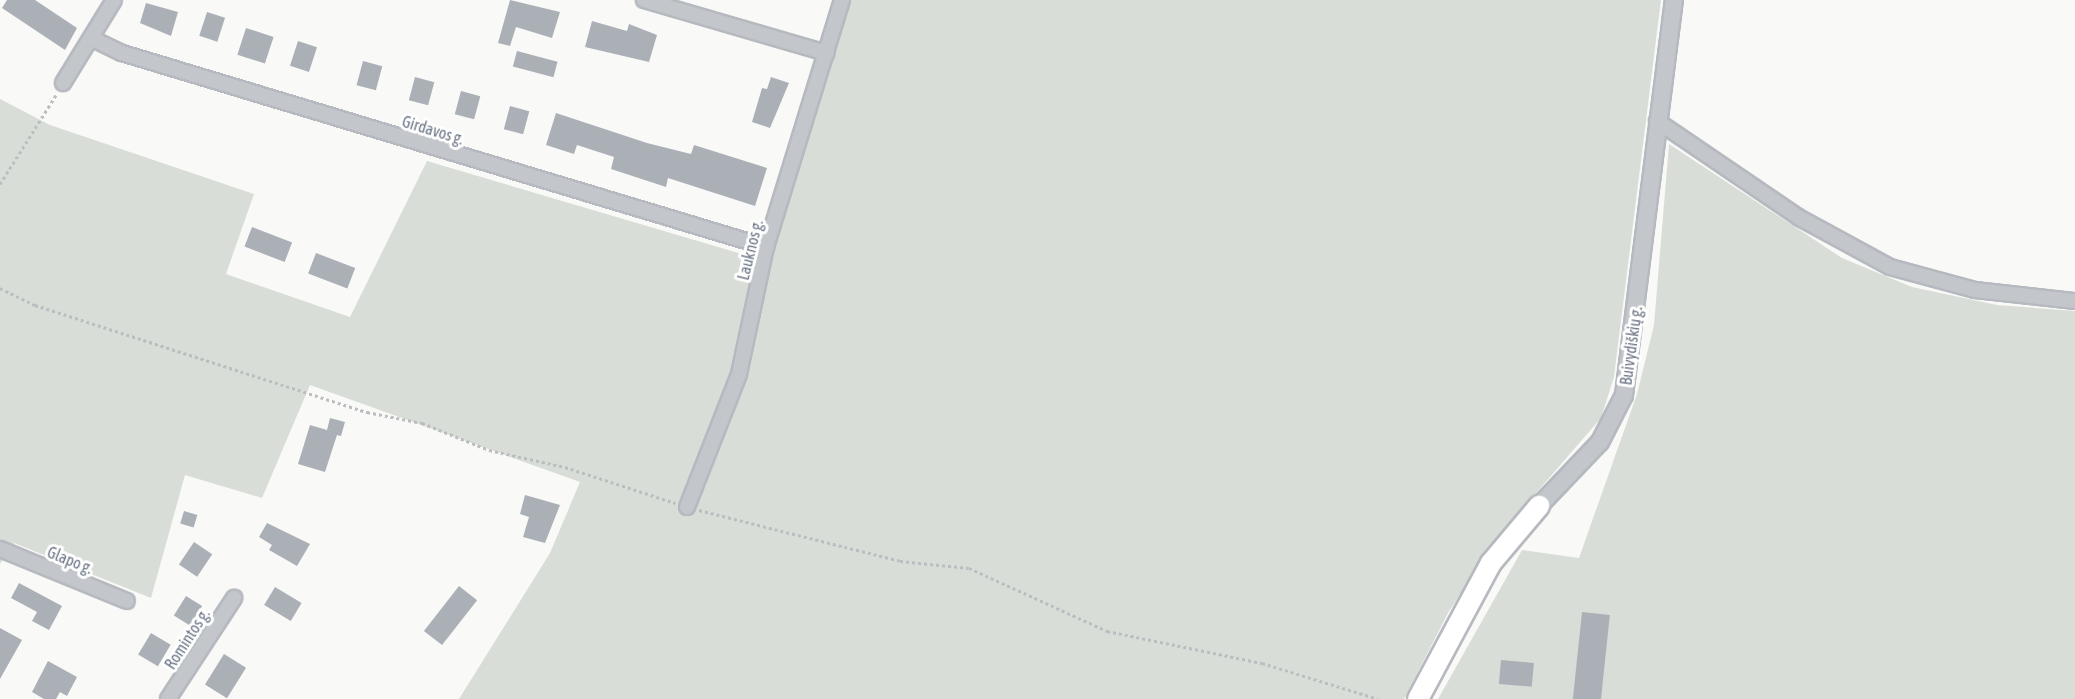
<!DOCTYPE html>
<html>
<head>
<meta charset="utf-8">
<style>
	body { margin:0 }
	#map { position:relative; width:2075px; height:699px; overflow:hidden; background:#f9f9f7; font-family:"Asap Condensed",sans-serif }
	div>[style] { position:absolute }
	.green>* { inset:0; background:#d8ded7 }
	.building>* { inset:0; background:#abb0b7; transform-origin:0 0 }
	.path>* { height:3px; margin-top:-1.5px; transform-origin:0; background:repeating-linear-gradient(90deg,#bbbdc0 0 3px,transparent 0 6px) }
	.roads { filter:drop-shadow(2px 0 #b6b9bf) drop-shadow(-2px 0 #b6b9bf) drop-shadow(0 2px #b6b9bf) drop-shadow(0 -2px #b6b9bf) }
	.minor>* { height:14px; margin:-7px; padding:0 7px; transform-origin:7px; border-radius:7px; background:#c3c6ca }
	.tertiary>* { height:16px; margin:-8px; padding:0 8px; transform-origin:8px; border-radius:8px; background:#c3c6ca }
	.secondary>* { height:20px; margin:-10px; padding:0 10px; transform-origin:10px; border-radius:10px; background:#fff }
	span { translate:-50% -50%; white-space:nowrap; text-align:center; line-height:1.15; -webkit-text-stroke:6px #fff; paint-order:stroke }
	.street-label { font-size:16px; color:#6b7586 }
</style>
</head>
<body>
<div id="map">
	<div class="green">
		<div style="clip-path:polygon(849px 0,1661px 0,1614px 377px,1601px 418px,1492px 544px,1448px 613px,1404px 699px,459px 699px,550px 553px,580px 482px,310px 385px,262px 498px,185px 475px,151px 598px,14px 543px,0 564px,0 99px,50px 125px,254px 194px,226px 274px,350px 317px,427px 161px,769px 262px)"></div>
		<div style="clip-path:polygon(1669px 144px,1842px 258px,1912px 287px,1997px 305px,2075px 311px,2075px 699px,1438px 699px,1522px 550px,1579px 558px,1637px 394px,1654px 325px)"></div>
	</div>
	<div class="building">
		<div style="clip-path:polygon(7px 0,35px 0,77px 28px,65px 50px,2px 8px)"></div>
		<div style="clip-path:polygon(510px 0,560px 12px,552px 38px,516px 27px,510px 46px,498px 43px)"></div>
		<div style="clip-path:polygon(146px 3px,178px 12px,171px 36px,140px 23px)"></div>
		<div style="left:207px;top:12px;width:19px;height:25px;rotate:18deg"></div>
		<div style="clip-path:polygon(592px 21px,627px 31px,629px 24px,657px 35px,649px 62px,585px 47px)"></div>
		<div style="left:246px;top:28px;width:29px;height:28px;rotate:18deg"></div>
		<div style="left:298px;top:41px;width:20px;height:26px;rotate:18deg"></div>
		<div style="left:517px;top:51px;width:42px;height:16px;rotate:15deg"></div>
		<div style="left:363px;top:61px;width:20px;height:25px;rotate:15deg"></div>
		<div style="left:415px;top:77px;width:20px;height:24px;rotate:15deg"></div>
		<div style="clip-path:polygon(771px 77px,789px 83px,770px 128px,752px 122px,762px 88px,767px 89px)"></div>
		<div style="left:461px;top:91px;width:20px;height:24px;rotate:15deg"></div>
		<div style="left:510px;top:106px;width:20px;height:24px;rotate:15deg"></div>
		<div style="clip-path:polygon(556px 113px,647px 143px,691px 154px,694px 145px,767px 168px,755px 206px,668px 178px,666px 187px,611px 169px,614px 157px,577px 145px,574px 154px,546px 145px)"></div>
		<div style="left:252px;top:227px;width:43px;height:21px;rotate:21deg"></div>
		<div style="left:316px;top:253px;width:42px;height:22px;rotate:21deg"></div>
		<div style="clip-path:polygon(330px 418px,345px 422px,341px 436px,337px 435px,325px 472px,298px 464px,310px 425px,327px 430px)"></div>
		<div style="clip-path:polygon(525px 495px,560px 505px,545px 543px,523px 537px,529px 517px,520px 514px)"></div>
		<div style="left:184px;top:511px;width:14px;height:13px;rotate:17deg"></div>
		<div style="clip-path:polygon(267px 523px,310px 544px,297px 566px,269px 550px,272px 545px,259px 537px)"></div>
		<div style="left:194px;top:542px;width:22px;height:27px;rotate:34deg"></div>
		<div style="clip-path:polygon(19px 583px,62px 606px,49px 630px,32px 621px,37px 612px,11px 598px)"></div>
		<div style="left:459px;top:586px;width:23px;height:57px;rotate:38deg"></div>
		<div style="left:275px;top:587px;width:31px;height:21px;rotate:31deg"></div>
		<div style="left:186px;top:596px;width:19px;height:23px;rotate:32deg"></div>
		<div style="left:1582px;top:612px;width:28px;height:88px;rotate:6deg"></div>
		<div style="clip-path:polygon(0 628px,22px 640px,0 679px)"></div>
		<div style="left:151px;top:633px;width:23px;height:25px;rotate:31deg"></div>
		<div style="left:224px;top:654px;width:26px;height:36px;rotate:32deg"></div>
		<div style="left:1501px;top:660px;width:33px;height:24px;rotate:5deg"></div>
		<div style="clip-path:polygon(48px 661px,77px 677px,67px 696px,60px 692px,56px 699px,44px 699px,32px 692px)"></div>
	</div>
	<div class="path">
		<div style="left:0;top:184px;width:105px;rotate:-57.8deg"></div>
		<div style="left:0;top:288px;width:39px;rotate:26deg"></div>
		<div style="left:35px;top:305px;width:349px;rotate:17.9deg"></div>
		<div style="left:367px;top:412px;width:56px;rotate:11.3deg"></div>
		<div style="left:422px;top:423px;width:72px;rotate:21.9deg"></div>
		<div style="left:489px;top:450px;width:78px;rotate:12.6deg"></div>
		<div style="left:565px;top:467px;width:116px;rotate:18.1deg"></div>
		<div style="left:699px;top:510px;width:207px;rotate:14.2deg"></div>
		<div style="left:900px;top:561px;width:69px;rotate:5.8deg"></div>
		<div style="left:969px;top:568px;width:152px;rotate:24.5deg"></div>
		<div style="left:1107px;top:631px;width:158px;rotate:11.7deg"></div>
		<div style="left:1262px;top:663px;width:121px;rotate:17.2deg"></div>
	</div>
	<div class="roads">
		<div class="minor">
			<div style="left:644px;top:0;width:190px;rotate:16.2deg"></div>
			<div style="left:93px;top:39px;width:32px;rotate:26deg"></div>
			<div style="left:122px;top:53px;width:673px;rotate:16.76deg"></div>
			<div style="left:63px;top:83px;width:97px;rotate:-58.4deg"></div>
			<div style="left:1657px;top:121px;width:171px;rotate:34.2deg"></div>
			<div style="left:1798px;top:217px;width:105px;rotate:28.5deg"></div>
			<div style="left:1890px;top:267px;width:88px;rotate:15.1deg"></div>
			<div style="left:1975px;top:290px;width:101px;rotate:6.3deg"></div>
			<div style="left:687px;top:507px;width:143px;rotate:-68.6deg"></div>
			<div style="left:739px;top:374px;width:130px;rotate:-78deg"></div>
			<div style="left:766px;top:247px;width:258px;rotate:-72.9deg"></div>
			<div style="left:0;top:549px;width:137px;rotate:22.3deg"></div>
			<div style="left:168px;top:699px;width:121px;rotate:-56.8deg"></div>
		</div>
		<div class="tertiary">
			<div style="left:1539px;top:506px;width:88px;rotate:-46.4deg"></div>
			<div style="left:1600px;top:442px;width:53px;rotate:-62.9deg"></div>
			<div style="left:1624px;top:395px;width:398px;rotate:-82.8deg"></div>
		</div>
		<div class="secondary">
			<div style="left:1418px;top:699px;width:154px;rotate:-61.8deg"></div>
			<div style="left:1491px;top:563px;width:75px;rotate:-49.9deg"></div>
		</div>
	</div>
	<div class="street-label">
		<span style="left:433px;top:130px;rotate:17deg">Girdavos g.</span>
		<span style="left:750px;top:250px;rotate:-76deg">Lauknos g.</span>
		<span style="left:1631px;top:346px;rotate:-82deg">Buivydiškių g.</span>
		<span style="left:70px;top:560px;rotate:22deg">Glapo g.</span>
		<span style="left:187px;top:639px;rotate:-57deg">Romintos g.</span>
	</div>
</div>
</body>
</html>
